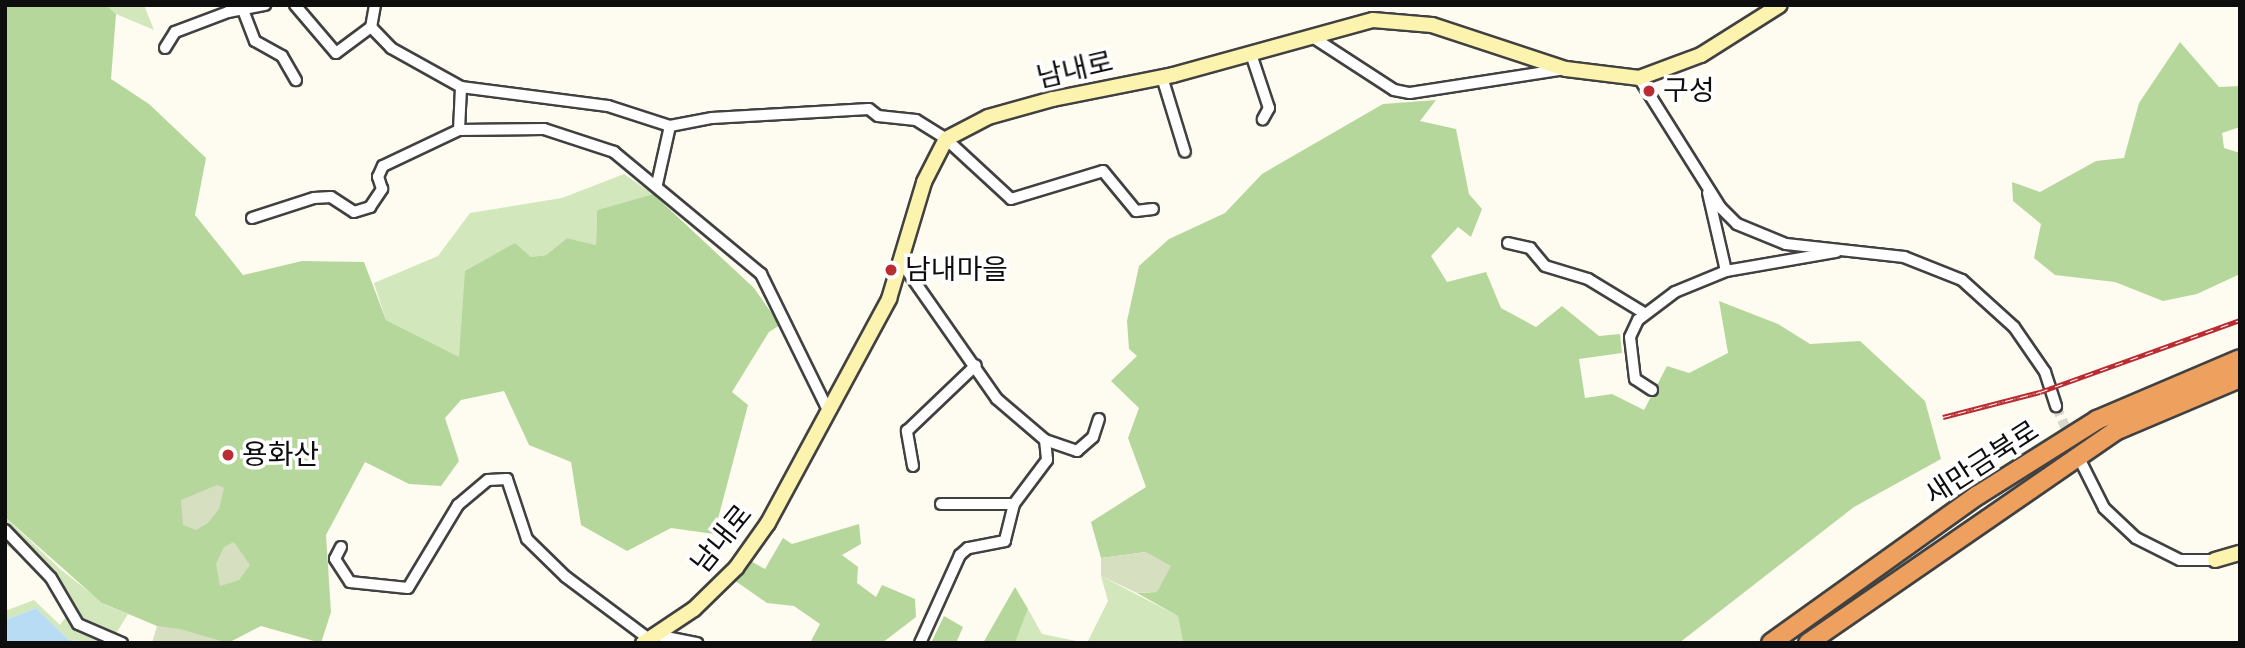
<!DOCTYPE html>
<html>
<head>
<meta charset="utf-8">
<style>
	body { margin:0 }
	#map { position:relative; width:2245px; height:648px; overflow:hidden; background:#fefcf0; font-family:"Zilla Slab","Noto Sans KR",serif }
	div>[style] { position:absolute }
	.green>* { inset:0; background:#d2e7bb }
	.forest>* { inset:0; background:#b6d79b }
	.cemetery>* { inset:0; background:#d6e0c1 }
	.water>* { inset:0; background:#b7dcf3 }
	.street-tunnel>* { height:10px; margin-top:-5px; transform-origin:0; background:repeating-linear-gradient(90deg,#dad8ce 0 10px,transparent 0 15px) }
	.roads { filter:drop-shadow(2px 0 #414141) drop-shadow(-2px 0 #414141) drop-shadow(0 2px #414141) drop-shadow(0 -2px #414141) }
	.street>* { height:10px; margin:-5px; padding:0 5px; transform-origin:5px; border-radius:5px; background:#fff }
	.secondary>* { height:14px; margin:-7px; padding:0 7px; transform-origin:7px; border-radius:7px; background:#fbf3ae }
	.highway>* { height:18px; margin:-9px; padding:0 9px; transform-origin:9px; border-radius:9px; background:#eea15f }
	.rail>* { height:5px; margin-top:-2.5px; transform-origin:0; background:repeating-linear-gradient(90deg,#fff 0 8px,#b82c32 0 16px); box-sizing:border-box; border-block:2px solid #b82c32 }
	.dots>* { width:19px; height:19px; translate:-50% -50%; box-sizing:border-box; border:4px solid #fff; border-radius:50% }
	span { translate:-50% -50%; white-space:nowrap; text-align:center; line-height:1.15; -webkit-text-stroke:7px #fff; paint-order:stroke }
	.street-label { font-size:28px; color:#0e0e0e }
	.poi-label { font-size:28px; color:#0e0e0e }
	.left { translate:0 -50%; text-align:left }
	.frame { position:absolute; inset:0; border:7px solid #0e0e0e; pointer-events:none }
</style>
</head>
<body>
<div id="map">
	<div class="green">
		<div style="clip-path:polygon(106px 5px,144px 5px,154px 30px,116px 14px)"></div>
		<div style="clip-path:polygon(624px 174px,653px 194px,597px 210px,596px 245px,567px 238px,546px 255px,531px 257px,460px 358px,386px 320px,374px 283px,438px 256px,470px 213px,562px 198px)"></div>
		<div style="clip-path:polygon(5px 517px,60px 569px,106px 605px,128px 614px,114px 637px,82px 621px,41px 573px,5px 544px)"></div>
		<div style="clip-path:polygon(1101px 576px,1178px 616px,1183px 643px,1087px 643px,1108px 601px)"></div>
		<div style="clip-path:polygon(34px 600px,60px 625px,68px 614px,77px 631px,108px 643px,69px 640px,36px 608px,5px 620px,5px 611px)"></div>
		<div style="clip-path:polygon(1028px 609px,1042px 634px,1086px 643px,1015px 643px)"></div>
	</div>
	<div class="forest">
		<div style="clip-path:polygon(5px 5px,106px 5px,116px 14px,111px 79px,149px 104px,206px 158px,195px 215px,243px 275px,302px 261px,364px 262px,386px 320px,459px 357px,465px 271px,515px 243px,531px 257px,546px 255px,567px 238px,596px 245px,597px 210px,653px 194px,754px 288px,780px 325px,769px 332px,732px 392px,748px 405px,714px 534px,671px 528px,627px 551px,581px 525px,571px 462px,529px 445px,504px 391px,461px 400px,445px 418px,459px 461px,441px 486px,409px 484px,365px 462px,326px 535px,331px 612px,321px 643px,261px 626px,228px 643px,157px 626px,102px 603px,5px 517px)"></div>
		<div style="clip-path:polygon(2180px 42px,2219px 87px,2240px 86px,2240px 127px,2222px 133px,2224px 148px,2240px 153px,2240px 274px,2197px 294px,2163px 301px,2115px 282px,2055px 275px,2034px 258px,2041px 224px,2013px 201px,2012px 182px,2040px 192px,2096px 161px,2124px 158px,2139px 103px)"></div>
		<div style="clip-path:polygon(1436px 100px,1420px 121px,1456px 129px,1469px 194px,1482px 209px,1471px 237px,1458px 227px,1431px 256px,1447px 282px,1486px 272px,1501px 308px,1536px 327px,1562px 306px,1599px 336px,1620px 334px,1622px 353px,1579px 359px,1585px 398px,1612px 394px,1644px 410px,1667px 366px,1689px 373px,1728px 353px,1719px 301px,1778px 324px,1810px 344px,1860px 341px,1925px 401px,1941px 459px,1854px 507px,1679px 643px,1183px 643px,1178px 616px,1137px 593px,1157px 592px,1146px 552px,1101px 558px,1091px 522px,1146px 487px,1128px 438px,1139px 408px,1111px 381px,1137px 356px,1129px 349px,1127px 321px,1139px 266px,1169px 239px,1225px 213px,1262px 174px,1383px 104px)"></div>
		<div style="clip-path:polygon(859px 524px,861px 544px,842px 555px,858px 567px,857px 583px,876px 597px,882px 585px,915px 599px,916px 617px,882px 643px,810px 643px,820px 624px,794px 606px,767px 603px,734px 580px,749px 560px,765px 569px,783px 538px,792px 544px)"></div>
		<div style="clip-path:polygon(1015px 587px,1028px 609px,1015px 643px,983px 643px)"></div>
		<div style="clip-path:polygon(944px 616px,963px 627px,956px 643px,931px 643px)"></div>
	</div>
	<div class="cemetery">
		<div style="clip-path:polygon(217px 485px,224px 488px,219px 509px,208px 523px,196px 530px,183px 525px,181px 500px)"></div>
		<div style="clip-path:polygon(234px 542px,250px 565px,239px 580px,220px 586px,216px 564px,224px 547px)"></div>
		<div style="clip-path:polygon(1146px 552px,1171px 566px,1157px 592px,1137px 593px,1101px 576px,1101px 558px)"></div>
		<div style="clip-path:polygon(157px 626px,180px 629px,228px 643px,152px 643px)"></div>
	</div>
	<div class="water">
		<div style="clip-path:polygon(36px 608px,69px 640px,95px 643px,5px 643px,5px 620px)"></div>
	</div>
	<div class="street-tunnel">
		<div style="left:2056px;top:406px;width:57px;rotate:66.1deg"></div>
	</div>
	<div class="roads">
		<div class="street">
			<div style="left:295px;top:5px;width:63px;rotate:49.5deg"></div>
			<div style="left:336px;top:53px;width:44px;rotate:-36.6deg"></div>
			<div style="left:375px;top:5px;width:22px;rotate:100deg"></div>
			<div style="left:371px;top:27px;width:29px;rotate:46deg"></div>
			<div style="left:391px;top:48px;width:80px;rotate:29.1deg"></div>
			<div style="left:461px;top:87px;width:148px;rotate:7.4deg"></div>
			<div style="left:608px;top:106px;width:65px;rotate:17.9deg"></div>
			<div style="left:670px;top:126px;width:43px;rotate:-10.8deg"></div>
			<div style="left:712px;top:118px;width:157px;rotate:-3.3deg"></div>
			<div style="left:869px;top:109px;width:11px;rotate:38deg"></div>
			<div style="left:878px;top:116px;width:38px;rotate:6deg"></div>
			<div style="left:916px;top:120px;width:36px;rotate:32deg"></div>
			<div style="left:946px;top:139px;width:88px;rotate:42.7deg"></div>
			<div style="left:1011px;top:199px;width:96px;rotate:-16.9deg"></div>
			<div style="left:1103px;top:171px;width:52px;rotate:50.5deg"></div>
			<div style="left:1136px;top:211px;width:17px;rotate:-7deg"></div>
			<div style="left:243px;top:10px;width:33px;rotate:69deg"></div>
			<div style="left:255px;top:41px;width:31px;rotate:29deg"></div>
			<div style="left:282px;top:56px;width:28px;rotate:60deg"></div>
			<div style="left:1314px;top:38px;width:95px;rotate:33deg"></div>
			<div style="left:1394px;top:90px;width:16px;rotate:11deg"></div>
			<div style="left:1410px;top:93px;width:157px;rotate:-8.8deg"></div>
			<div style="left:165px;top:48px;width:19px;rotate:-58deg"></div>
			<div style="left:175px;top:32px;width:57px;rotate:-20.7deg"></div>
			<div style="left:228px;top:12px;width:38px;rotate:-11deg"></div>
			<div style="left:1251px;top:54px;width:57px;rotate:71.6deg"></div>
			<div style="left:1269px;top:108px;width:13px;rotate:119deg"></div>
			<div style="left:1162px;top:77px;width:78px;rotate:73deg"></div>
			<div style="left:1639px;top:78px;width:154px;rotate:57.8deg"></div>
			<div style="left:1721px;top:208px;width:23px;rotate:45deg"></div>
			<div style="left:1737px;top:224px;width:53px;rotate:22.2deg"></div>
			<div style="left:1786px;top:244px;width:119px;rotate:6.3deg"></div>
			<div style="left:1904px;top:257px;width:62px;rotate:21.6deg"></div>
			<div style="left:1962px;top:280px;width:70px;rotate:42.1deg"></div>
			<div style="left:2014px;top:327px;width:55px;rotate:55.4deg"></div>
			<div style="left:2045px;top:372px;width:36px;rotate:72deg"></div>
			<div style="left:459px;top:130px;width:43px;rotate:-87.3deg"></div>
			<div style="left:657px;top:184px;width:59px;rotate:-77.4deg"></div>
			<div style="left:1708px;top:193px;width:80px;rotate:77deg"></div>
			<div style="left:1726px;top:271px;width:112px;rotate:-9.8deg"></div>
			<div style="left:252px;top:218px;width:65px;rotate:-17.9deg"></div>
			<div style="left:314px;top:198px;width:17px;rotate:-3deg"></div>
			<div style="left:331px;top:197px;width:27px;rotate:33deg"></div>
			<div style="left:354px;top:212px;width:17px;rotate:-17deg"></div>
			<div style="left:370px;top:207px;width:22px;rotate:-56deg"></div>
			<div style="left:382px;top:189px;width:13px;rotate:-108deg"></div>
			<div style="left:378px;top:177px;width:12px;rotate:-66deg"></div>
			<div style="left:383px;top:166px;width:84px;rotate:-25.3deg"></div>
			<div style="left:459px;top:130px;width:85px;rotate:-0.7deg"></div>
			<div style="left:544px;top:129px;width:74px;rotate:18.2deg"></div>
			<div style="left:614px;top:152px;width:191px;rotate:39.7deg"></div>
			<div style="left:761px;top:274px;width:152px;rotate:63.8deg"></div>
			<div style="left:1508px;top:243px;width:23px;rotate:13deg"></div>
			<div style="left:1530px;top:248px;width:23px;rotate:50deg"></div>
			<div style="left:1545px;top:266px;width:45px;rotate:16.8deg"></div>
			<div style="left:1588px;top:279px;width:66px;rotate:31.3deg"></div>
			<div style="left:901px;top:262px;width:167px;rotate:55deg"></div>
			<div style="left:997px;top:399px;width:63px;rotate:40.5deg"></div>
			<div style="left:1045px;top:440px;width:20px;rotate:84deg"></div>
			<div style="left:1047px;top:460px;width:55px;rotate:126.9deg"></div>
			<div style="left:1014px;top:504px;width:38px;rotate:104deg"></div>
			<div style="left:1005px;top:541px;width:38px;rotate:169deg"></div>
			<div style="left:968px;top:548px;width:11px;rotate:139deg"></div>
			<div style="left:960px;top:555px;width:97px;rotate:114.4deg"></div>
			<div style="left:1652px;top:390px;width:20px;rotate:-147deg"></div>
			<div style="left:1635px;top:379px;width:42px;rotate:-96.8deg"></div>
			<div style="left:1630px;top:337px;width:19px;rotate:-65deg"></div>
			<div style="left:1638px;top:320px;width:46px;rotate:-37.1deg"></div>
			<div style="left:1675px;top:292px;width:55px;rotate:-22.4deg"></div>
			<div style="left:1045px;top:440px;width:34px;rotate:19deg"></div>
			<div style="left:1077px;top:451px;width:21px;rotate:-41deg"></div>
			<div style="left:1093px;top:437px;width:19px;rotate:-72deg"></div>
			<div style="left:2081px;top:462px;width:51px;rotate:63.4deg"></div>
			<div style="left:2104px;top:508px;width:44px;rotate:43.2deg"></div>
			<div style="left:2136px;top:538px;width:49px;rotate:26.6deg"></div>
			<div style="left:2180px;top:560px;width:35px"></div>
			<div style="left:913px;top:466px;width:36px;rotate:-100deg"></div>
			<div style="left:907px;top:431px;width:95px;rotate:-43.7deg"></div>
			<div style="left:941px;top:504px;width:73px"></div>
			<div style="left:5px;top:530px;width:66px;rotate:46.2deg"></div>
			<div style="left:51px;top:578px;width:53px;rotate:59.6deg"></div>
			<div style="left:78px;top:624px;width:48px;rotate:23.4deg"></div>
			<div style="left:341px;top:547px;width:13px;rotate:117deg"></div>
			<div style="left:335px;top:559px;width:27px;rotate:57deg"></div>
			<div style="left:350px;top:582px;width:58px;rotate:5.9deg"></div>
			<div style="left:408px;top:588px;width:97px;rotate:-58.9deg"></div>
			<div style="left:458px;top:505px;width:39px;rotate:-40deg"></div>
			<div style="left:488px;top:480px;width:19px;rotate:-3deg"></div>
			<div style="left:507px;top:479px;width:63px;rotate:71.6deg"></div>
			<div style="left:527px;top:539px;width:54px;rotate:44.3deg"></div>
			<div style="left:566px;top:577px;width:104px;rotate:36.8deg"></div>
			<div style="left:661px;top:636px;width:37px;rotate:11deg"></div>
		</div>
		<div class="secondary">
			<div style="left:2215px;top:560px;width:26px;rotate:-16deg"></div>
			<div style="left:643px;top:643px;width:61px;rotate:-33.7deg"></div>
			<div style="left:694px;top:609px;width:59px;rotate:-44.3deg"></div>
			<div style="left:736px;top:568px;width:55px;rotate:-54.6deg"></div>
			<div style="left:768px;top:523px;width:255px;rotate:-61.6deg"></div>
			<div style="left:889px;top:299px;width:122px;rotate:-73.3deg"></div>
			<div style="left:924px;top:182px;width:48px;rotate:-62.9deg"></div>
			<div style="left:946px;top:139px;width:47px;rotate:-27.6deg"></div>
			<div style="left:988px;top:117px;width:67px;rotate:-15.5deg"></div>
			<div style="left:1053px;top:99px;width:122px;rotate:-11.3deg"></div>
			<div style="left:1173px;top:75px;width:207px;rotate:-15.4deg"></div>
			<div style="left:1373px;top:20px;width:59px;rotate:4.8deg"></div>
			<div style="left:1432px;top:25px;width:141px;rotate:18.2deg"></div>
			<div style="left:1566px;top:69px;width:74px;rotate:7deg"></div>
			<div style="left:1639px;top:78px;width:66px;rotate:-20.4deg"></div>
			<div style="left:1701px;top:55px;width:93px;rotate:-32.3deg"></div>
		</div>
		<div class="highway">
			<div style="left:1771px;top:643px;width:254px;rotate:-35.6deg"></div>
			<div style="left:1978px;top:495px;width:141px;rotate:-32.2deg"></div>
			<div style="left:2097px;top:420px;width:155px;rotate:-23.1deg"></div>
			<div style="left:1808px;top:643px;width:373px;rotate:-34.6deg"></div>
			<div style="left:2115px;top:431px;width:136px;rotate:-23deg"></div>
		</div>
	</div>
	<div class="rail">
		<div style="left:1943px;top:417px;width:100px;rotate:-14.5deg"></div>
		<div style="left:2040px;top:392px;width:213px;rotate:-19.8deg"></div>
	</div>
	<div class="dots">
		<div style="left:1649px;top:91px;background:#b82c32"></div>
		<div style="left:891px;top:270px;background:#b82c32"></div>
		<div style="left:228px;top:455px;background:#b82c32"></div>
	</div>
	<div class="street-label">
		<span style="left:1075px;top:70px;rotate:-13deg">남내로</span>
		<span style="left:1982px;top:463px;rotate:-33deg">새만금북로</span>
		<span style="left:722px;top:539px;rotate:-51deg">남내로</span>
	</div>
	<div class="poi-label">
		<span class="left" style="left:1663px;top:91px">구성</span>
		<span class="left" style="left:905px;top:270px">남내마을</span>
		<span class="left" style="left:242px;top:455px">용화산</span>
	</div>
	<div class="frame"></div>
</div>
</body>
</html>
